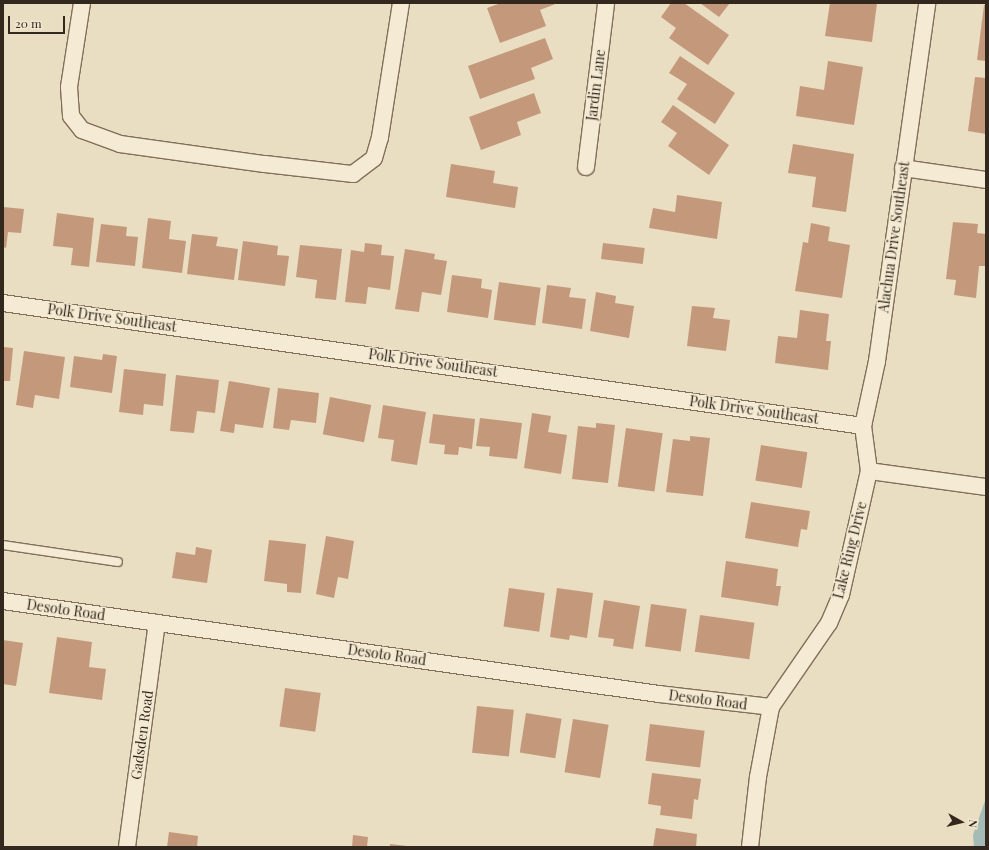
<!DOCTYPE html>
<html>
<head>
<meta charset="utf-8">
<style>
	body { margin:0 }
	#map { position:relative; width:989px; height:850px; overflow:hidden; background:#e9ddc2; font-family:"Playfair Display",serif }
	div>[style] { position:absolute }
	.water>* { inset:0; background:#a4bcb5 }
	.building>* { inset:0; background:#c4997b; transform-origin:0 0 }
	.roads { filter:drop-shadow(1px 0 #816f5b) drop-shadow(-1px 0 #816f5b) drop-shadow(0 1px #816f5b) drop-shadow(0 -1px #816f5b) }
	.lane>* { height:8px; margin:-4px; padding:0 4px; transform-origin:4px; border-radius:4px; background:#f5ebd4 }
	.street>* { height:16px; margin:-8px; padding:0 8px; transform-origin:8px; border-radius:8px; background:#f5ebd4 }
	span { translate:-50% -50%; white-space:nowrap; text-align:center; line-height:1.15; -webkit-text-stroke:3px #f2e8d0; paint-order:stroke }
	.street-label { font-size:14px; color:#32281e }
	.frame { position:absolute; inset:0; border:4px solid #32281e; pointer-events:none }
	.north { position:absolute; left:941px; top:802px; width:40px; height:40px; -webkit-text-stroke:3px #f2e8d0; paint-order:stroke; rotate:98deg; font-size:11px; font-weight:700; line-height:16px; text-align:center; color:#32281e }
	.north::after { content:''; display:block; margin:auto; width:14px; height:18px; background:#32281e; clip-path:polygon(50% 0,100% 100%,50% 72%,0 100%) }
	.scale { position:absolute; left:8px; top:16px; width:57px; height:18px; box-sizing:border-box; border:2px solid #32281e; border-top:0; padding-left:5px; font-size:12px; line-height:14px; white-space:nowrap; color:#32281e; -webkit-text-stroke:3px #f2e8d0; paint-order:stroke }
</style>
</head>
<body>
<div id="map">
	<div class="water">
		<div style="clip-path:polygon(986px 798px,986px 847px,974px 847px,973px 835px)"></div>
	</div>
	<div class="building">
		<div style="clip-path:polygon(501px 3px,558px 3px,540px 10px,546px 26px,500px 43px,487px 8px)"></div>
		<div style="clip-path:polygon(671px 3px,684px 3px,729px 35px,708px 65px,669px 38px,676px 28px,661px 17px)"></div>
		<div style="clip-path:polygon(700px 3px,730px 3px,719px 17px)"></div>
		<div style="clip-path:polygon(830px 3px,877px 3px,872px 42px,825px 36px)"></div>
		<div style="clip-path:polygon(984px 5px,986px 5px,986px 61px,977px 60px)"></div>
		<div style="clip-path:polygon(545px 38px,553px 59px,531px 68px,535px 79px,480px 99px,468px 66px)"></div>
		<div style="clip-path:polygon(680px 56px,735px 93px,715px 124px,677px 99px,687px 84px,669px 73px)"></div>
		<div style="clip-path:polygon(828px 61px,863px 67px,854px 125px,796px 116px,800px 86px,824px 90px)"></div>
		<div style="clip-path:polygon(975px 77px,986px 78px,986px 134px,968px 131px)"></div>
		<div style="clip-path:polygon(534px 93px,541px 113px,517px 122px,521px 135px,481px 150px,469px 117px)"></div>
		<div style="clip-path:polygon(673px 105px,729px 145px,709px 175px,668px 146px,677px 133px,661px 122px)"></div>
		<div style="clip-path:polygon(793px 144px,854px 154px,846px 212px,812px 207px,816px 177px,788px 173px)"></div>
		<div style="clip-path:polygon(451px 164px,495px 171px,493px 183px,518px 187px,515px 208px,446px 197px)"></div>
		<div style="clip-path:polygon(677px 195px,722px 202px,717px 239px,649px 228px,653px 208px,675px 212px)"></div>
		<div style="clip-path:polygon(3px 207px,24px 209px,21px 233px,8px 232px,6px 248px,3px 247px)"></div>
		<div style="clip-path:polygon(57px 213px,94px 218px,89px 267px,71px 265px,73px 248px,53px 246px)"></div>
		<div style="clip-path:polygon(148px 218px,171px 221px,169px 239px,186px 241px,182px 273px,142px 268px)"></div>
		<div style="clip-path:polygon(953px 222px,978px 224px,977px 233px,986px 234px,986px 266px,979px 266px,976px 298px,954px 295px,956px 280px,946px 279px)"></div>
		<div style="clip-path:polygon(811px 223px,830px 227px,828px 241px,850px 245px,842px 298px,795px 291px,803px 242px,808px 243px)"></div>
		<div style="clip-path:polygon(101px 224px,127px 227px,126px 236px,138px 237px,135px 266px,96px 262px)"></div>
		<div style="clip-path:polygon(192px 234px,218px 237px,216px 246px,238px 249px,234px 280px,187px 274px)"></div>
		<div style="clip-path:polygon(243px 241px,278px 246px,277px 255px,289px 256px,285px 286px,238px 280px)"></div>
		<div style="clip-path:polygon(365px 243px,382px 245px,381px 255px,394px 256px,390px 290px,368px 287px,366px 304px,345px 302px,351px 250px,364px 252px)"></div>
		<div style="left:603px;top:243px;width:42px;height:16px;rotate:7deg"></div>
		<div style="clip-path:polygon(300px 245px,342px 249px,336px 300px,315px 298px,317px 280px,296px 277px)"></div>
		<div style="clip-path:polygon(405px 249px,435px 254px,434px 259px,447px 261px,441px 295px,422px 292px,419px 312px,395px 309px)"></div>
		<div style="clip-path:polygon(452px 275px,482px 279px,481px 288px,492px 290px,488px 318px,447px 312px)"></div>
		<div style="left:499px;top:282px;width:42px;height:38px;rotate:8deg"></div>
		<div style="clip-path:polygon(547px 285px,571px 288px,569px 297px,586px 299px,582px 329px,542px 323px)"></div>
		<div style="clip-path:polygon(596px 292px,616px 296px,615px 303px,634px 306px,629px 338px,590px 331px)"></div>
		<div style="clip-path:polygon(692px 306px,715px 308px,713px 318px,730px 320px,726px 351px,687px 346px)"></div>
		<div style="clip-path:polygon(800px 310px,829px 314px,826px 341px,831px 341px,828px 370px,775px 363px,778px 336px,797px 338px)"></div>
		<div style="clip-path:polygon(3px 347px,13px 348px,10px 381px,3px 381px)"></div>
		<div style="clip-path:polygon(24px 351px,65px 357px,59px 399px,35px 395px,33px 408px,16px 405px)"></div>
		<div style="clip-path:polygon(103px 354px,117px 356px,112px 393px,70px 387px,74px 356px,102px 360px)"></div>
		<div style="clip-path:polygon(124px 369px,166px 374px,163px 406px,144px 404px,143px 415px,119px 412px)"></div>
		<div style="clip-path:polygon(176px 375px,219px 380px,215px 413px,197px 411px,194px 433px,170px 431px)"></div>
		<div style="clip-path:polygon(229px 381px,270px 388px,263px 428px,235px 424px,234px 433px,220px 431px)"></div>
		<div style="clip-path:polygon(278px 388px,319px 393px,316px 423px,291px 420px,289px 430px,273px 428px)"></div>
		<div style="left:330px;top:397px;width:42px;height:38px;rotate:11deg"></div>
		<div style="clip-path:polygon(383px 405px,426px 412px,417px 465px,391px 461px,394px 440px,378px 438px)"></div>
		<div style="clip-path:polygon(532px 413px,551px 416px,548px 432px,567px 435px,561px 474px,524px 468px)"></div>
		<div style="clip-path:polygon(433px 414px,475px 419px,472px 449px,459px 447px,458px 455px,444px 454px,445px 445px,429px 443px)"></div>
		<div style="clip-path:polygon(480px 418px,522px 423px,517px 459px,489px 456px,490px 447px,476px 446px)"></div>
		<div style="clip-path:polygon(596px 423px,615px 425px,608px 483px,572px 479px,578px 426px,596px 428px)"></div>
		<div style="left:626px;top:428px;width:37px;height:59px;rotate:8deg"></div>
		<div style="clip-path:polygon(690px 436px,710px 438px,703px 496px,666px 492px,673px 439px,690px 441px)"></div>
		<div style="left:761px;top:445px;width:47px;height:36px;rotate:9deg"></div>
		<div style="clip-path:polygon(751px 502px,810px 511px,807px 530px,801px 529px,798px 547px,745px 538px)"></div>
		<div style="clip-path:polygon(326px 536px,354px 541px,348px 579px,338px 577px,334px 598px,316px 594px)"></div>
		<div style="clip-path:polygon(269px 540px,306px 544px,301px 593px,287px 592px,287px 584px,264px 581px)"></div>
		<div style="clip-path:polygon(196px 547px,212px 550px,207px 583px,172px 578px,176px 552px,195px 555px)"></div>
		<div style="clip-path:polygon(726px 561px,778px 569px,776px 586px,781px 586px,778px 606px,721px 597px)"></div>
		<div style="left:509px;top:588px;width:36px;height:39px;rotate:8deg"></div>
		<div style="clip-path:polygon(557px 588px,593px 593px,587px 638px,570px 635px,569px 640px,550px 637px)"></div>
		<div style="clip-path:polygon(604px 600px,640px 606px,633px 649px,613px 646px,614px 639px,598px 637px)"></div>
		<div style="left:651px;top:604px;width:36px;height:43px;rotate:8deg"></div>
		<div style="left:700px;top:615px;width:55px;height:37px;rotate:8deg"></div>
		<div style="clip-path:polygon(57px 637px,92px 642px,89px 667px,106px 669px,102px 700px,49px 693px)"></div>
		<div style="clip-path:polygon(3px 640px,23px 643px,16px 686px,3px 684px)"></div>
		<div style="left:285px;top:688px;width:36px;height:39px;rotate:8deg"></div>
		<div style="left:477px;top:706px;width:37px;height:47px;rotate:6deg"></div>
		<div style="left:526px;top:713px;width:36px;height:40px;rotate:9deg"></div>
		<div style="left:573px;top:719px;width:36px;height:54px;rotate:9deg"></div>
		<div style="left:650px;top:724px;width:55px;height:37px;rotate:7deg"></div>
		<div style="clip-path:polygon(652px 773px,701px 779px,698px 800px,694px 799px,692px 819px,660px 815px,661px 806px,648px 804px)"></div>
		<div style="clip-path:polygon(656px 828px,697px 834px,696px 847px,653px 847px)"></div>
		<div style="clip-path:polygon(169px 832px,198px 836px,197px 847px,167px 847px)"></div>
		<div style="clip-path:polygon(353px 835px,368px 837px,367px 847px,352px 847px)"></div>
		<div style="clip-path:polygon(390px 844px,407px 846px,407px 847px,390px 847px)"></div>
	</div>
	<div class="roads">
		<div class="lane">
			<div style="left:3px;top:545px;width:116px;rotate:8.4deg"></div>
		</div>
		<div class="street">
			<div style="left:82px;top:3px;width:85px;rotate:98.8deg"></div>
			<div style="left:69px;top:87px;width:29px;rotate:86deg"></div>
			<div style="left:71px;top:116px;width:18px;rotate:52deg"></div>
			<div style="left:82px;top:130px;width:40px;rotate:20.2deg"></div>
			<div style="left:120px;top:144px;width:146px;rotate:7.9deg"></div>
			<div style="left:265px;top:164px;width:89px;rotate:6.5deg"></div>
			<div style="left:353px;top:174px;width:26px;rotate:-37deg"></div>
			<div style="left:374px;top:158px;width:22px;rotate:-74deg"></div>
			<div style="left:380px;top:137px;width:136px;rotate:-81.1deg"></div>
			<div style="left:586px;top:167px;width:165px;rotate:-83deg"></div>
			<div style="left:903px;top:168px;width:84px;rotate:8.2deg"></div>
			<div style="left:3px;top:303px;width:869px;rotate:8.14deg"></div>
			<div style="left:869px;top:471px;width:118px;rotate:7.8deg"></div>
			<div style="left:3px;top:601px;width:663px;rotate:8.07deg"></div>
			<div style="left:659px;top:694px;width:113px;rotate:6.6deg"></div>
			<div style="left:127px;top:847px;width:226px;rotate:-82.4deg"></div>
			<div style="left:750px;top:847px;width:70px;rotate:-83.5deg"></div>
			<div style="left:758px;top:777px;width:71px;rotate:-79.5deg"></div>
			<div style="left:771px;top:707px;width:102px;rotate:-55.4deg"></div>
			<div style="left:829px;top:623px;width:30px;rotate:-67deg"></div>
			<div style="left:841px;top:595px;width:127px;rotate:-77.3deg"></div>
			<div style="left:869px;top:471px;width:45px;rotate:-97.6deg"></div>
			<div style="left:863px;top:426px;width:66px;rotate:-77.8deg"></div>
			<div style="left:877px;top:361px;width:361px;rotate:-82deg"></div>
		</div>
	</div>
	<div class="street-label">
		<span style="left:596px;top:85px;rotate:-83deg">Jardin Lane</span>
		<span style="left:894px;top:237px;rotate:-82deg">Alachua Drive Southeast</span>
		<span style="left:112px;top:318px;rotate:8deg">Polk Drive Southeast</span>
		<span style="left:433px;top:363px;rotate:8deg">Polk Drive Southeast</span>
		<span style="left:754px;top:410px;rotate:8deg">Polk Drive Southeast</span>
		<span style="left:850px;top:550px;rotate:-76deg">Lake Ring Drive</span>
		<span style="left:66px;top:610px;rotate:8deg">Desoto Road</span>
		<span style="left:387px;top:655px;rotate:8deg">Desoto Road</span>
		<span style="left:708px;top:700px;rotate:7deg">Desoto Road</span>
		<span style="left:142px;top:735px;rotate:-82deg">Gadsden Road</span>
	</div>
	<div class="frame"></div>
	<div class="north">N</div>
	<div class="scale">20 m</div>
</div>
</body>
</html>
